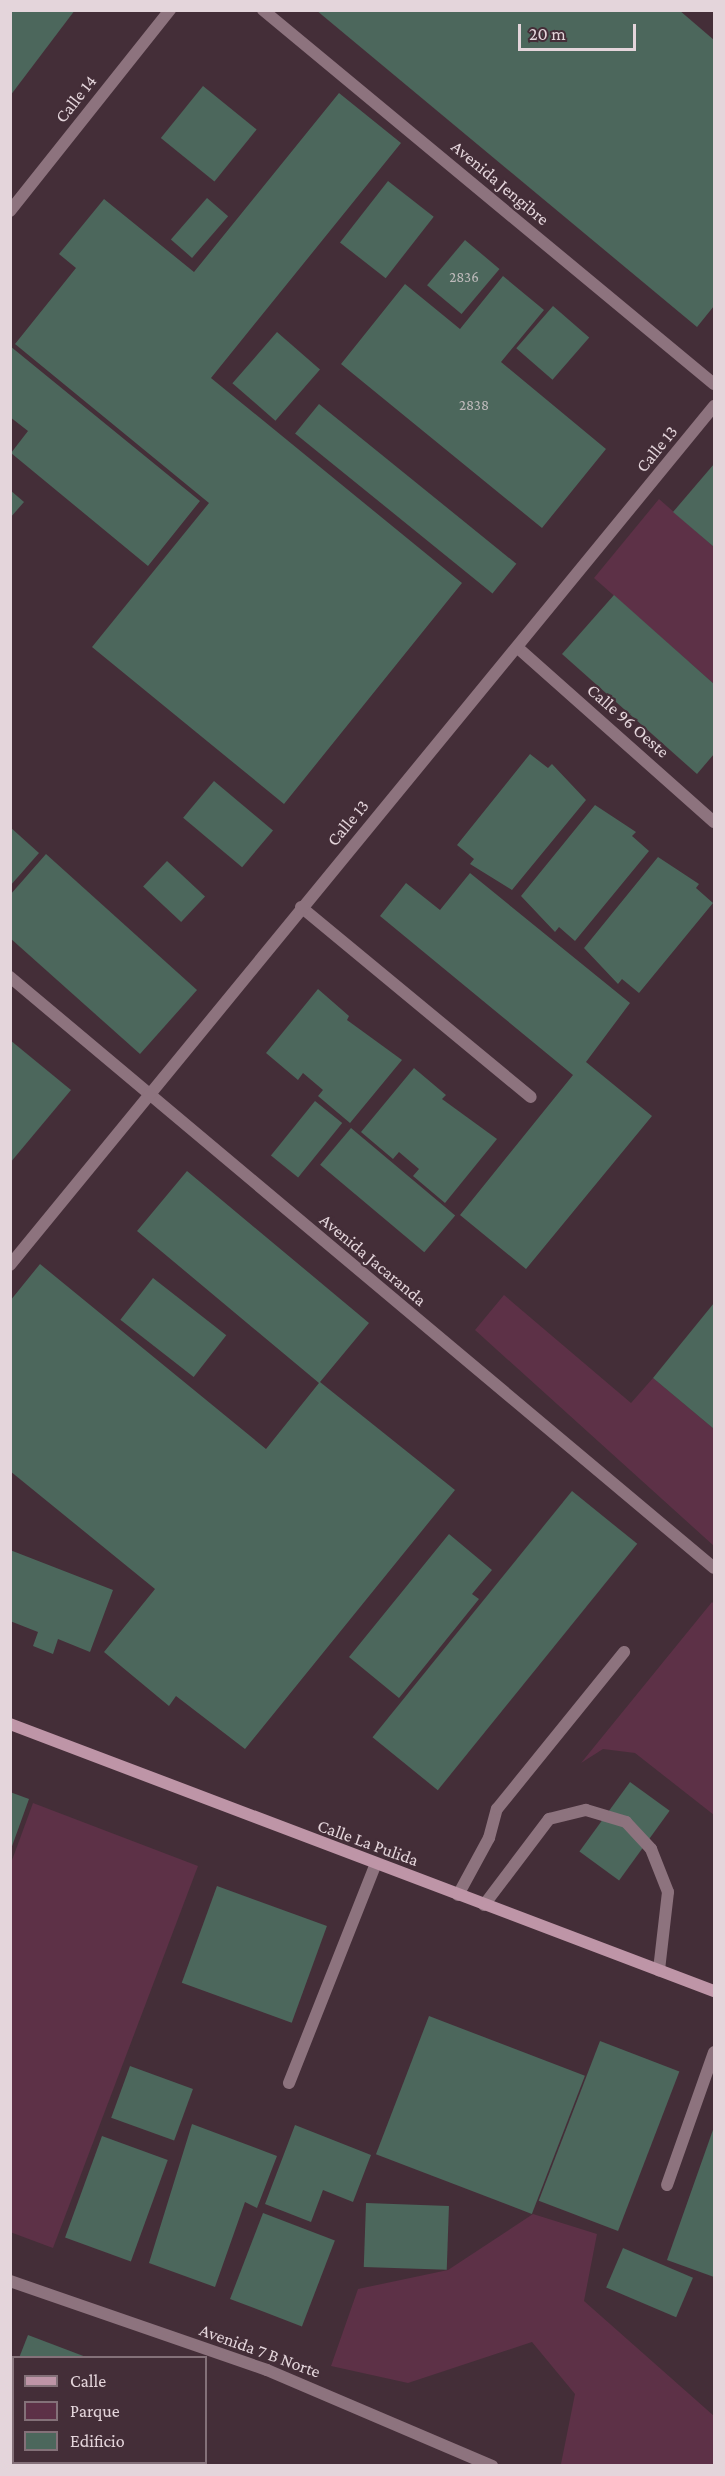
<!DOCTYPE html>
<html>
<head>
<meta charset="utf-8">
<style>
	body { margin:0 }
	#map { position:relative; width:725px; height:2476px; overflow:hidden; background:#442e38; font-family:"Crimson Pro",serif }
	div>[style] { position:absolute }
	.green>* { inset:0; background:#5d3147 }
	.building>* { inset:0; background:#4c675c; transform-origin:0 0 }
	.service>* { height:12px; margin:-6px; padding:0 6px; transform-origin:6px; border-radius:6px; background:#8d737e }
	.minor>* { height:12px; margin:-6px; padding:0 6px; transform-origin:6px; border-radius:6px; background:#8d737e }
	.secondary>* { height:12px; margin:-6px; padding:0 6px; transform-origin:6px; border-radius:6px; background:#be95a7 }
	span { translate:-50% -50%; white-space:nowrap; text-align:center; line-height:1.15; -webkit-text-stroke:4.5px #442e38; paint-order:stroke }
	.number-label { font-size:15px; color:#bebabb }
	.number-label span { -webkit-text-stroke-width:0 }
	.street-label { font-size:18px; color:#e4d5db }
	.frame { position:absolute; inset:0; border:12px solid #e4d5db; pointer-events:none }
	.legend { position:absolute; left:12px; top:2356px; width:195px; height:108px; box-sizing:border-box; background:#442e38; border:2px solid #847179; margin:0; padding:8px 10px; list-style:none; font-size:18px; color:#e4d5db }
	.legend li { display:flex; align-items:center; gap:12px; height:30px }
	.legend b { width:30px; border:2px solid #847179 }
	.scale { position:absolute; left:518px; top:24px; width:118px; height:27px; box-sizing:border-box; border:3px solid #e4d5db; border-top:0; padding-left:8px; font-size:18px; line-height:21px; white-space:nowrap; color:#e4d5db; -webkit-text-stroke:4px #442e38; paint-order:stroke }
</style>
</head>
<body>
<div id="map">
	<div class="green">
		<div style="clip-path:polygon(659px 499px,714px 547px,714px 684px,594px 578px)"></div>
		<div style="clip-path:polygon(504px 1295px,631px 1403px,653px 1378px,714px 1429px,714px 1546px,475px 1330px)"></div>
		<div style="clip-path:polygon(712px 1602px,714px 1604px,714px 1815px,635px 1753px,603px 1749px,581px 1763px)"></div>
		<div style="clip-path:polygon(33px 1803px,198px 1866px,53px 2248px,10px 2232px,11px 1863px)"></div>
		<div style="clip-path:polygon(533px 2214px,597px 2234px,584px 2301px,714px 2416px,714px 2465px,561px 2464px,575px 2394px,532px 2342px,408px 2383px,331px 2366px,358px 2289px,448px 2270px)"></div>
	</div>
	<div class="building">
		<div style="clip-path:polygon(10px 10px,75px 10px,10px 96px)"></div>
		<div style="clip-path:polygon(316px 10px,679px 10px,714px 40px,714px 306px,697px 327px)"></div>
		<div style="left:203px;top:86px;width:69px;height:67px;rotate:39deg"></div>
		<div style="clip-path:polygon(339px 93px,401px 143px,211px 378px,462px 583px,284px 804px,92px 647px,209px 503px,15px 344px,76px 268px,59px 254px,104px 199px,194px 272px)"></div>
		<div style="left:388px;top:181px;width:58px;height:78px;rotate:38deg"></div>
		<div style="left:207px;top:198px;width:28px;height:55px;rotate:41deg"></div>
		<div style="left:465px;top:240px;width:45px;height:59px;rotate:40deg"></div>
		<div style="clip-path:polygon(503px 276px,544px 310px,501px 362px,606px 449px,542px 528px,341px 364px,405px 284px,460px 329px)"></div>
		<div style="left:553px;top:306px;width:48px;height:56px;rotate:41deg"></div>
		<div style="left:277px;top:332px;width:57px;height:68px;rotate:41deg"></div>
		<div style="clip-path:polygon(10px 346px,200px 501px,148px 566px,11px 453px,28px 431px,10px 417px)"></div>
		<div style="left:319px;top:404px;width:254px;height:38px;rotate:39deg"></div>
		<div style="clip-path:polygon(714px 464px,714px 547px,673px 512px)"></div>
		<div style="clip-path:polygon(10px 490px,24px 502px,10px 518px)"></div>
		<div style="clip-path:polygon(614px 595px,714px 684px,714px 754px,697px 774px,562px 654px)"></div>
		<div style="clip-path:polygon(530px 754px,548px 768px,552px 764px,586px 800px,512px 890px,470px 864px,474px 859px,457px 845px)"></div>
		<div style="left:214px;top:781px;width:77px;height:48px;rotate:40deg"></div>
		<div style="clip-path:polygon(595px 805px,636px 832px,632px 836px,649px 851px,575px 941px,559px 927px,555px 932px,521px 896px)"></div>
		<div style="clip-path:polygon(10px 827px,39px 853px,10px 886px)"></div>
		<div style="clip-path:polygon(46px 854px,197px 990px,140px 1054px,10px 938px,10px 895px)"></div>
		<div style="clip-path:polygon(658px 857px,699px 884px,696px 888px,713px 903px,639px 993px,622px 979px,618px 984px,584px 948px)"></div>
		<div style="left:167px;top:861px;width:52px;height:35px;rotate:43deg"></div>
		<div style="clip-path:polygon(470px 873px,630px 1003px,586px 1062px,652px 1116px,526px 1269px,460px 1215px,573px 1075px,380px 916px,406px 883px,440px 910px)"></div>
		<div style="clip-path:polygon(318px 989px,349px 1016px,347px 1020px,402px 1060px,350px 1123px,318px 1096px,323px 1090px,303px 1073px,298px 1080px,266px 1053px)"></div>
		<div style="clip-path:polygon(10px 1040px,71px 1090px,10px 1163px)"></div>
		<div style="clip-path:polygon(414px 1068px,446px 1095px,442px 1099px,497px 1139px,445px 1203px,413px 1176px,419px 1169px,399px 1152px,393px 1159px,361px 1132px)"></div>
		<div style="left:315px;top:1101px;width:35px;height:70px;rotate:39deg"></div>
		<div style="left:351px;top:1128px;width:136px;height:48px;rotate:40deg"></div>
		<div style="clip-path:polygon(187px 1171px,369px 1323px,320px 1382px,455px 1490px,245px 1749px,176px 1696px,169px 1706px,104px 1652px,155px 1589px,10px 1471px,10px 1301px,40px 1264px,266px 1449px,319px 1383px,137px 1231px)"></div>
		<div style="left:153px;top:1278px;width:93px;height:53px;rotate:38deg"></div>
		<div style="clip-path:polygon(714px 1303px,714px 1429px,653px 1378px)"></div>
		<div style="left:572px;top:1491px;width:84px;height:317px;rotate:39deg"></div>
		<div style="clip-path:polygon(449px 1534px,492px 1570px,472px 1594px,479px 1599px,399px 1698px,349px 1657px)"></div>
		<div style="clip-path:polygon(10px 1550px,113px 1590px,90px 1652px,58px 1639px,53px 1654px,33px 1646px,38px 1632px,10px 1621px)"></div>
		<div style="left:630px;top:1782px;width:49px;height:86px;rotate:36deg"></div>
		<div style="clip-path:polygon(10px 1792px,29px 1799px,11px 1849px,10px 1849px)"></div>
		<div style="left:217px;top:1886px;width:117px;height:103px;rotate:20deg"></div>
		<div style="left:429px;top:2016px;width:167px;height:148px;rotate:21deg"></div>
		<div style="left:600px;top:2041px;width:85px;height:171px;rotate:21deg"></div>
		<div style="left:130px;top:2066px;width:67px;height:55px;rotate:20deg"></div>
		<div style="clip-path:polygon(192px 2124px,277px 2156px,257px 2208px,245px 2202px,215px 2287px,149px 2263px)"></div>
		<div style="clip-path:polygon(295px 2125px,371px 2155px,353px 2202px,323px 2190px,311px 2222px,265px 2204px)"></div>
		<div style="clip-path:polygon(714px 2127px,714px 2277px,667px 2260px)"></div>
		<div style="left:102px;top:2136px;width:70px;height:108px;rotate:20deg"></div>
		<div style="left:366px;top:2203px;width:83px;height:64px;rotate:2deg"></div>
		<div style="left:263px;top:2213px;width:77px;height:92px;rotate:21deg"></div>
		<div style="left:623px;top:2248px;width:76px;height:43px;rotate:23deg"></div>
		<div style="clip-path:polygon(28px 2335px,86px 2357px,85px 2358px,19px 2358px)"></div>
		<div style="clip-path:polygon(13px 2373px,14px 2373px,14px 2447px,10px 2446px)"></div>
	</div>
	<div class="service">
		<div style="left:301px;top:907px;width:298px;rotate:39.6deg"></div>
		<div style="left:458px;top:1895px;width:65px;rotate:-61.5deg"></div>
		<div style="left:489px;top:1838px;width:30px;rotate:-75deg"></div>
		<div style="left:497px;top:1809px;width:202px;rotate:-51deg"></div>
		<div style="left:484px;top:1905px;width:108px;rotate:-52.9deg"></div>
		<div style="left:549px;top:1819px;width:38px;rotate:-14deg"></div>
		<div style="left:586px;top:1810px;width:42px;rotate:16.7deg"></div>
		<div style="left:626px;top:1822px;width:37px;rotate:47deg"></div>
		<div style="left:651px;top:1849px;width:46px;rotate:68.4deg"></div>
		<div style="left:668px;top:1892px;width:79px;rotate:96.6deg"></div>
		<div style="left:289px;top:2083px;width:233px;rotate:-68.4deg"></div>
		<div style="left:667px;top:2185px;width:141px;rotate:-70.5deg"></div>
	</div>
	<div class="minor">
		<div style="left:263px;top:10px;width:586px;rotate:39.67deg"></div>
		<div style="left:10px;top:211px;width:257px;rotate:-51.5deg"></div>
		<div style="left:518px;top:648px;width:262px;rotate:41.6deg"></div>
		<div style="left:10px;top:977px;width:919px;rotate:40.01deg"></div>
		<div style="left:10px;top:1265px;width:1111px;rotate:-50.66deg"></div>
		<div style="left:10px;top:2281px;width:272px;rotate:19.1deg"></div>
		<div style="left:267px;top:2370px;width:245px;rotate:23.1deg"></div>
	</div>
	<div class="secondary">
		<div style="left:10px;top:1724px;width:753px;rotate:20.77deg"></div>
	</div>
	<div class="number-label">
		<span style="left:464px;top:278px">2836</span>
		<span style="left:474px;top:406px">2838</span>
	</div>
	<div class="street-label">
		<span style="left:76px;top:99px;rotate:-52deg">Calle 14</span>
		<span style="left:500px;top:183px;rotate:40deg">Avenida Jengibre</span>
		<span style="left:657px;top:449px;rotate:-51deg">Calle 13</span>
		<span style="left:628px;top:721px;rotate:41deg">Calle 96 Oeste</span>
		<span style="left:348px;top:823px;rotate:-50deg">Calle 13</span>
		<span style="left:373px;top:1260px;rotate:40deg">Avenida Jacaranda</span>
		<span style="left:368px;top:1843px;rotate:20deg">Calle La Pulida</span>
		<span style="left:260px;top:2351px;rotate:20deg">Avenida 7 B Norte</span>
	</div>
	<div class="frame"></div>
	<ul class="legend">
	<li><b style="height:8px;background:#be95a7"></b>Calle</li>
	<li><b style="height:16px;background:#5d3147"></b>Parque</li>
	<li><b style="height:16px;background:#4c675c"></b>Edificio</li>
	</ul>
	<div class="scale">20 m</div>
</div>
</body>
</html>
